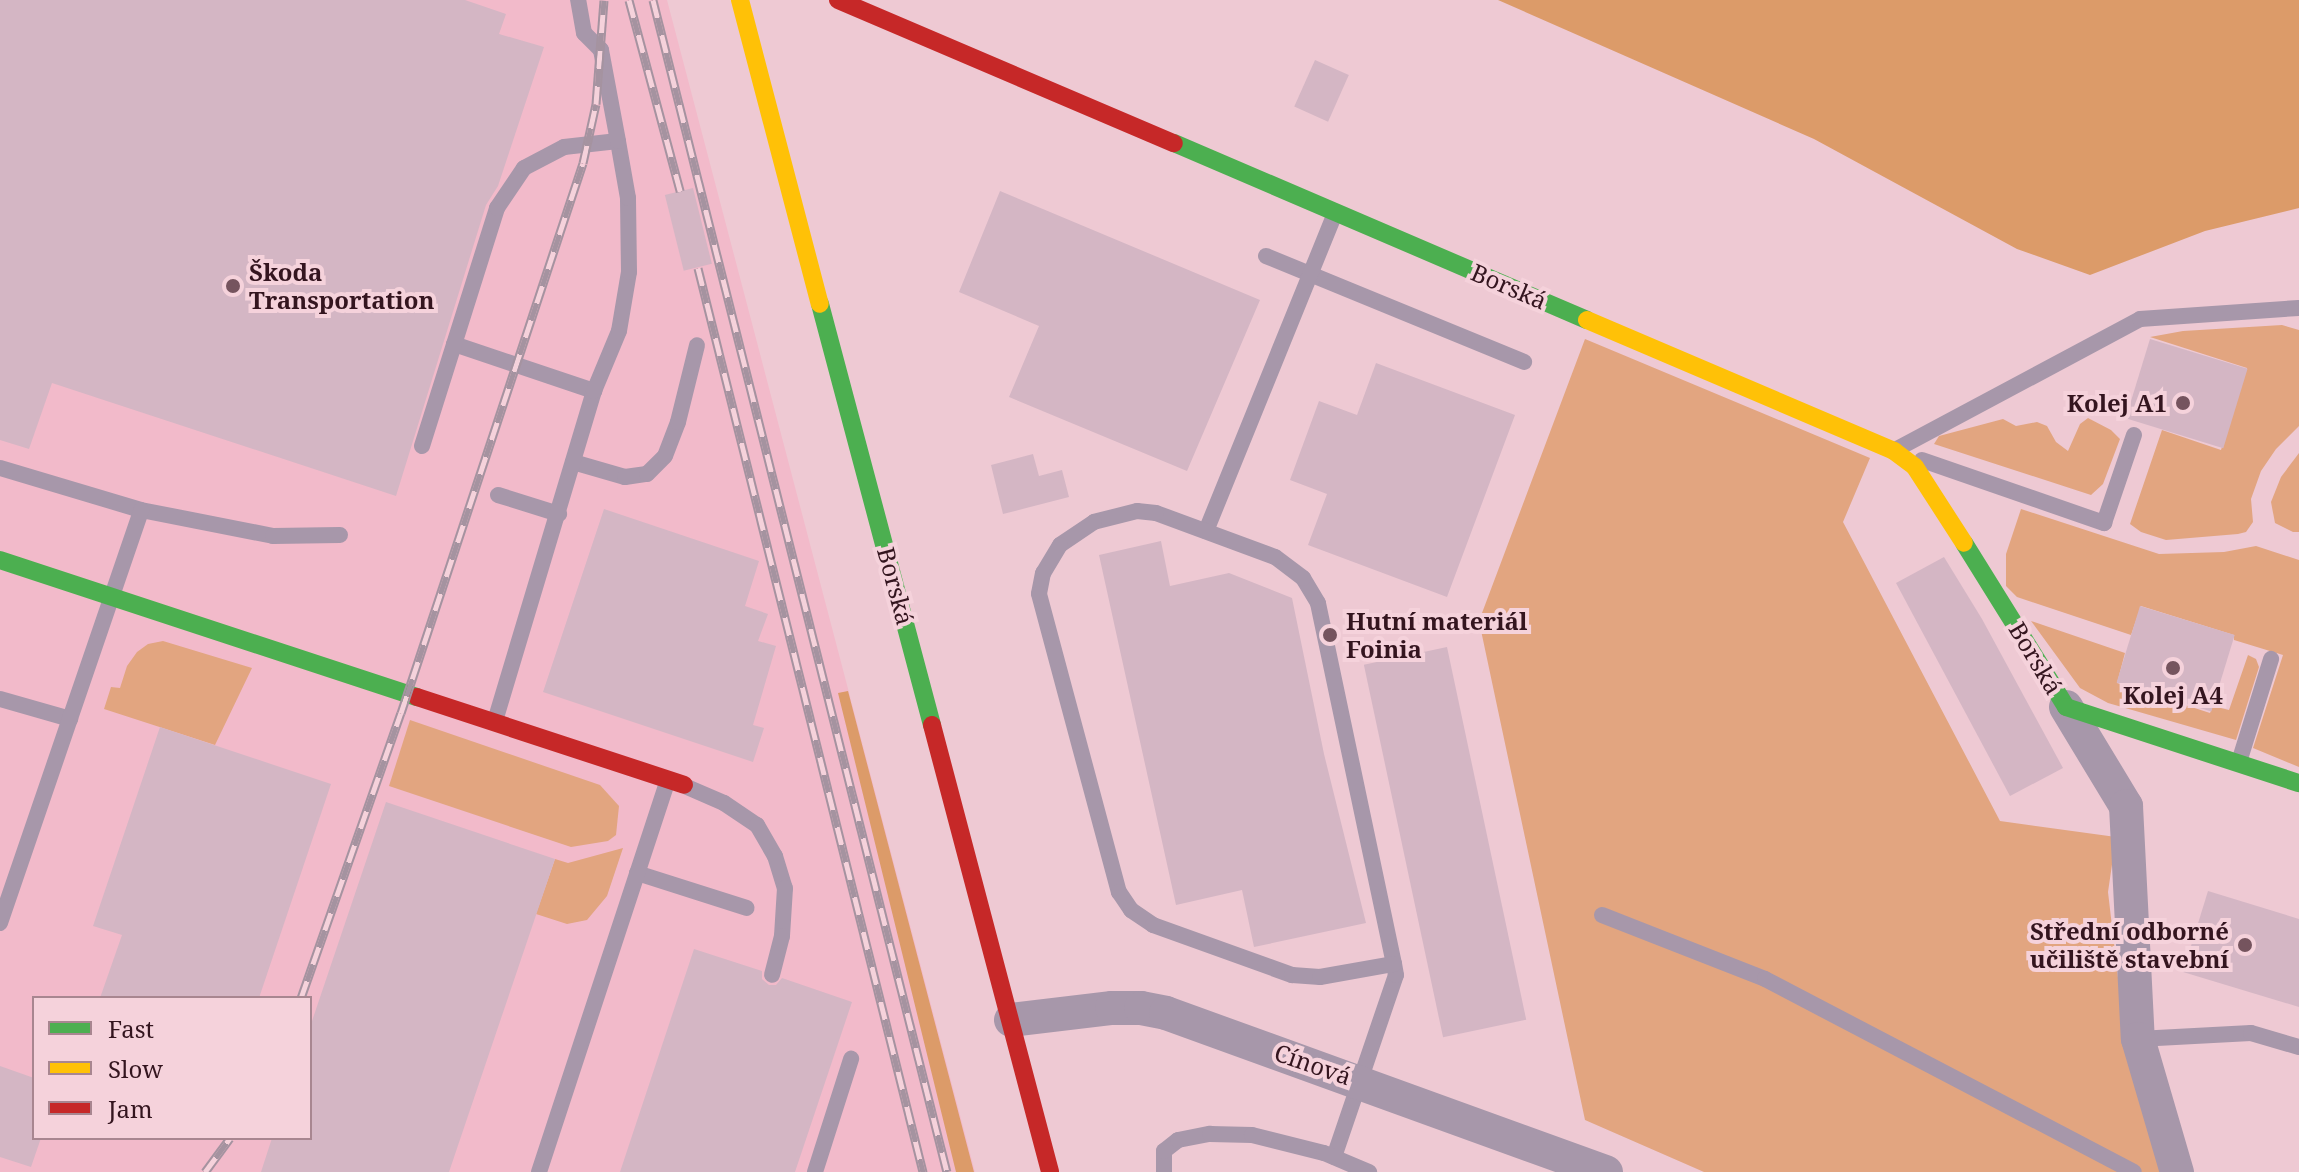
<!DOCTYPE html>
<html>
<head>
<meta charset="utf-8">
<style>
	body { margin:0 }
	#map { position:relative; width:2299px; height:1172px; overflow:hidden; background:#eec9d3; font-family:"Noto Serif",serif }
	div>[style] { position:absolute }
	.built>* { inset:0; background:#f2baca }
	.green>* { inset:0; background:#e2a580 }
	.forest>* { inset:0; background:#dc9b69 }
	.building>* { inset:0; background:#d4b6c4; transform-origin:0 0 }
	.lane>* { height:16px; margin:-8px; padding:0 8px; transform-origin:8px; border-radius:8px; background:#a797aa }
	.street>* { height:34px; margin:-17px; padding:0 17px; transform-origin:17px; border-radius:17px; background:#a797aa }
	.fast>* { height:18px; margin:-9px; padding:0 9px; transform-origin:9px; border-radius:9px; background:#4caf50 }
	.slow>* { height:18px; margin:-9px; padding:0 9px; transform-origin:9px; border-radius:9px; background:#ffc107 }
	.jam>* { height:18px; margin:-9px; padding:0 9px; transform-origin:9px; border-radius:9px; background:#c62828 }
	.rail>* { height:9px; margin-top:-4.5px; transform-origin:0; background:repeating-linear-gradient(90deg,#f5d2db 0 18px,#a593a0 0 36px); box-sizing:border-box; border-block:2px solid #a593a0 }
	.dots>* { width:22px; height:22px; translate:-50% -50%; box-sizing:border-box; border:4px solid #f5d2db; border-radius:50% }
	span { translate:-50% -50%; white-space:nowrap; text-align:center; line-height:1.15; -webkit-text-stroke:8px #f5d2db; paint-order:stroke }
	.poi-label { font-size:24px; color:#34151f; font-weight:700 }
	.left { translate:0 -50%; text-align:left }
	.right { translate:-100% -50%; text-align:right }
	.street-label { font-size:24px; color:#34151f }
	.legend { position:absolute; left:32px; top:996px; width:280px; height:144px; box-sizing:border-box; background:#f5d2db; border:2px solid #a88690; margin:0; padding:10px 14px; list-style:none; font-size:24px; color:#34151f }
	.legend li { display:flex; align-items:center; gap:16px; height:40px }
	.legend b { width:40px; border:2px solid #a88690 }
</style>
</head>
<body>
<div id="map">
	<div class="built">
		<div style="clip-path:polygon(evenodd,0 0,667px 0,975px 1172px,0 1172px,0 0,34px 998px,310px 998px,310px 1138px,34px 1138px,34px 998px)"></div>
	</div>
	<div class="green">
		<div style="clip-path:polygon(2282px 325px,2299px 330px,2299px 426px,2276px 449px,2261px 471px,2251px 499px,2253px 522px,2246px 532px,2238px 534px,2166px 540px,2141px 532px,2130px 524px,2162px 430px,2221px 450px,2247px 368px,2150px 337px,2183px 331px)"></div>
		<div style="clip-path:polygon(1585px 339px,1870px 458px,1843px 522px,2000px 821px,2116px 837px,2108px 892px,2127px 1055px,2162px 1172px,1704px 1172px,1585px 1120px,1479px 621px)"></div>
		<div style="clip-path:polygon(2088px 418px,2111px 430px,2120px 439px,2103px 484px,2091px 495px,1934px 444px,1939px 436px,2003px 419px,2016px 426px,2037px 422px,2047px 426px,2056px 442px,2068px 451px,2080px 424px)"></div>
		<div style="clip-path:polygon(2299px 453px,2299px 532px,2293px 532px,2275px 523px,2271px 502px,2281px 477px)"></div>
		<div style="clip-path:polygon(2021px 509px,2159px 554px,2224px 552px,2256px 546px,2299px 560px,2299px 767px,2253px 748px,2283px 655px,2234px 640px,2234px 635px,2141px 606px,2131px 635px,2017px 597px,2006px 586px,2006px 554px)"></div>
		<div style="clip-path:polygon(2031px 621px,2125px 653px,2117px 683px,2210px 713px,2213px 706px,2229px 710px,2248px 655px,2256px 659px,2259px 667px,2236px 740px,2108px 703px,2080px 688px)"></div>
		<div style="clip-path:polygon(163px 641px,252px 668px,215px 745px,104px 709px,111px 687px,120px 688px,127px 666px,137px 652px,148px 644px)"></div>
		<div style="clip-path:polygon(410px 720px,600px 785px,619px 806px,616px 835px,608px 841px,571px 847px,389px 786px)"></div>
		<div style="clip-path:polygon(623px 848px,607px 896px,587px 920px,567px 924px,536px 914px,555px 859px,568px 863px)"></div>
	</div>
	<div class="forest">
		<div style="clip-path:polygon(1498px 0,2299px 0,2299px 208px,2205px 231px,2090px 275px,2017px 249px,1814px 139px)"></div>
		<div style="clip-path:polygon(848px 691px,974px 1172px,975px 1172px,956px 1172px,838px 693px)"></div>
	</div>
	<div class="building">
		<div style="clip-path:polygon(0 0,465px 0,506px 14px,499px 34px,544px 47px,498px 186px,486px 205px,396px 496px,52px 383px,29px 449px,0 440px)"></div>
		<div style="left:1315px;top:60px;width:37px;height:51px;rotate:24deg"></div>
		<div style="left:693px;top:188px;width:78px;height:29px;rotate:76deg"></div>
		<div style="clip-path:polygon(1000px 191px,1260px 300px,1187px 471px,1009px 397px,1039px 326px,959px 292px)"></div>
		<div style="left:2150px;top:339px;width:102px;height:83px;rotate:17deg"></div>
		<div style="clip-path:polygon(1376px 363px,1515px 415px,1447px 597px,1308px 545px,1327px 494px,1290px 480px,1319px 401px,1357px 415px)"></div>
		<div style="clip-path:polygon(1033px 454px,1039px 476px,1062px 470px,1069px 497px,1003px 514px,991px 465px)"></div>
		<div style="clip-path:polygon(604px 509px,759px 561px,745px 606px,768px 614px,758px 641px,776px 646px,753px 725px,764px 728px,753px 762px,543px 692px)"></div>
		<div style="clip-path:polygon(1161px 541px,1170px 586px,1229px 573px,1292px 598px,1324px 754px,1366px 923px,1254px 947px,1242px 890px,1176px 905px,1099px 555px)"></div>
		<div style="clip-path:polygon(1944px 557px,1982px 619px,2063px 768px,2010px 796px,1896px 583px)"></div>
		<div style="left:2140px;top:606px;width:99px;height:80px;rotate:17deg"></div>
		<div style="left:1447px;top:647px;width:381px;height:85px;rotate:78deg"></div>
		<div style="clip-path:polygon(160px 727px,331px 784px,259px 998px,100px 998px,122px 935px,93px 926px)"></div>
		<div style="clip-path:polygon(386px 802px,555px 859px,449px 1172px,261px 1172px,272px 1138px,310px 1138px,310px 1027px)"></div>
		<div style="clip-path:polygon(2208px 891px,2299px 919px,2299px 1007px,2183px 972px)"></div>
		<div style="clip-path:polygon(694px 949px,762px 971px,762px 979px,769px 985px,776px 985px,782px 978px,852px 1002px,795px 1172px,620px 1172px)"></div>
		<div style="clip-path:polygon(0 1066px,34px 1078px,34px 1138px,41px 1138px,31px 1167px,0 1157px)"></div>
	</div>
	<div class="lane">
		<div style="left:1266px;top:256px;width:279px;rotate:22.3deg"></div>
		<div style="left:454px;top:344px;width:148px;rotate:18.6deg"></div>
		<div style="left:422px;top:446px;width:250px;rotate:-72.5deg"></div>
		<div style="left:497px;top:208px;width:48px;rotate:-56deg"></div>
		<div style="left:524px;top:168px;width:45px;rotate:-27.7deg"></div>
		<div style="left:564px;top:147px;width:54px;rotate:-6.3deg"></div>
		<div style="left:1895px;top:450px;width:278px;rotate:-28.1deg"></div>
		<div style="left:2140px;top:319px;width:159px;rotate:-4deg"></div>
		<div style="left:1922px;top:460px;width:193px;rotate:19.1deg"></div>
		<div style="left:2104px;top:523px;width:93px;rotate:-71.2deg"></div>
		<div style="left:573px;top:462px;width:54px;rotate:16.1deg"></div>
		<div style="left:625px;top:477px;width:22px;rotate:-8deg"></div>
		<div style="left:647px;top:474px;width:25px;rotate:-45deg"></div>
		<div style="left:665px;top:456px;width:36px;rotate:-69deg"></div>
		<div style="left:678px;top:422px;width:79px;rotate:-76.1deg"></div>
		<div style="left:0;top:468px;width:147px;rotate:16.6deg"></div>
		<div style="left:141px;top:510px;width:135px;rotate:11.1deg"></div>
		<div style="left:273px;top:536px;width:67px;rotate:-0.9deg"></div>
		<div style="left:498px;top:495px;width:64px;rotate:17.3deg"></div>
		<div style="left:1206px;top:531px;width:342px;rotate:-67.9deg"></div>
		<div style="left:0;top:699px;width:73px;rotate:15.9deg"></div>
		<div style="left:495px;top:721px;width:345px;rotate:-73.3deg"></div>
		<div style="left:594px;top:391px;width:65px;rotate:-67.4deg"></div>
		<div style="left:619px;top:331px;width:60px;rotate:-80.4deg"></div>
		<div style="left:629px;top:272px;width:74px;rotate:-90.8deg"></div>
		<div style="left:628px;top:198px;width:58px;rotate:-100deg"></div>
		<div style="left:618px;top:141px;width:93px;rotate:-100.6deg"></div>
		<div style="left:601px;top:50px;width:24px;rotate:-135deg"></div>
		<div style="left:584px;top:33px;width:34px;rotate:-100deg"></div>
		<div style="left:2239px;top:762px;width:108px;rotate:-72.7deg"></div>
		<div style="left:687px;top:787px;width:40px;rotate:23.4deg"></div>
		<div style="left:724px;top:803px;width:40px;rotate:34deg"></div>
		<div style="left:757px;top:825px;width:36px;rotate:60deg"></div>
		<div style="left:775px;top:856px;width:34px;rotate:73deg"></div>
		<div style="left:785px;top:888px;width:48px;rotate:93.6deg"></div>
		<div style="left:782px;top:936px;width:40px;rotate:104.4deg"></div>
		<div style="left:637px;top:873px;width:115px;rotate:17.7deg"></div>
		<div style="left:1602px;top:915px;width:175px;rotate:21.4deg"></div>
		<div style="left:1765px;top:979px;width:416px;rotate:27.6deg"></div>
		<div style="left:0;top:923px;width:436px;rotate:-71.1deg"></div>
		<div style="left:2138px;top:1039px;width:113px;rotate:-3deg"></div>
		<div style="left:2251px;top:1033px;width:50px;rotate:16.3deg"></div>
		<div style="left:1334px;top:1157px;width:192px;rotate:-71.2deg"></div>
		<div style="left:1396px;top:975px;width:11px;rotate:-100deg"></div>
		<div style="left:1394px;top:964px;width:369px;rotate:-101.9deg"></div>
		<div style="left:1318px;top:603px;width:29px;rotate:-121deg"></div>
		<div style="left:1303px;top:578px;width:35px;rotate:-143deg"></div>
		<div style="left:1275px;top:557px;width:127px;rotate:-159.7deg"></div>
		<div style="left:1156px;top:513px;width:19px;rotate:-174deg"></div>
		<div style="left:1137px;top:511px;width:44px;rotate:165.7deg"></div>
		<div style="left:1094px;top:522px;width:41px;rotate:145.9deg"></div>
		<div style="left:1060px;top:545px;width:33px;rotate:121deg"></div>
		<div style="left:1043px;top:573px;width:21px;rotate:101deg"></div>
		<div style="left:1039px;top:594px;width:309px;rotate:75deg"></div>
		<div style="left:1119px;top:892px;width:22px;rotate:56deg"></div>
		<div style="left:1131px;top:910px;width:27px;rotate:34deg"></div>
		<div style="left:1153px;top:925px;width:148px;rotate:19.8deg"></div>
		<div style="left:1292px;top:975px;width:28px;rotate:4deg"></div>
		<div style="left:1320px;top:977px;width:75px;rotate:-10deg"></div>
		<div style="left:539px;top:1172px;width:410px;rotate:-71.8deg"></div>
		<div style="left:815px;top:1172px;width:119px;rotate:-72.3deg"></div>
		<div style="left:1164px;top:1172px;width:21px;rotate:-90deg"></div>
		<div style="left:1164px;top:1151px;width:18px;rotate:-38deg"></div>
		<div style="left:1178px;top:1140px;width:33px;rotate:-11deg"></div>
		<div style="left:1210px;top:1134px;width:42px;rotate:1.4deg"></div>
		<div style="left:1252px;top:1135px;width:74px;rotate:14deg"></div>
		<div style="left:1324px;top:1153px;width:49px;rotate:22.9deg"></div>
	</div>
	<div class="street">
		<div style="left:2066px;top:707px;width:116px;rotate:58.8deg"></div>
		<div style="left:2126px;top:806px;width:233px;rotate:87.1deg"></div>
		<div style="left:2138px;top:1039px;width:139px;rotate:73.7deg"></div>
		<div style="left:1011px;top:1020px;width:102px;rotate:-6.8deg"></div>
		<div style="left:1112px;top:1008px;width:29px"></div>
		<div style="left:1141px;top:1008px;width:25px;rotate:11deg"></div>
		<div style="left:1166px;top:1013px;width:468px;rotate:19.9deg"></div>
	</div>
	<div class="fast">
		<div style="left:1174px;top:143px;width:449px;rotate:23.2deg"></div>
		<div style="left:820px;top:304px;width:436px;rotate:75.1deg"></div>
		<div style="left:1964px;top:543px;width:193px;rotate:58.1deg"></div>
		<div style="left:2066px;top:707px;width:245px;rotate:18.1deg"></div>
		<div style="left:0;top:560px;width:439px;rotate:18.2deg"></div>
	</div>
	<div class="slow">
		<div style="left:740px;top:0;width:314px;rotate:75.3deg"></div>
		<div style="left:1587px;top:320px;width:334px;rotate:23.1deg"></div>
		<div style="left:1894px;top:451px;width:26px;rotate:37deg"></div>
		<div style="left:1915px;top:467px;width:90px;rotate:57.2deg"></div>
	</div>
	<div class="jam">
		<div style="left:838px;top:0;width:365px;rotate:23.1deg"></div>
		<div style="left:417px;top:697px;width:281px;rotate:18.2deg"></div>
		<div style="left:932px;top:725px;width:462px;rotate:75.2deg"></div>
	</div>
	<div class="rail">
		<div style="left:629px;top:0;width:198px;rotate:75deg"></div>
		<div style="left:653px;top:0;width:1208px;rotate:75.92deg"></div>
		<div style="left:698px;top:268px;width:932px;rotate:76.02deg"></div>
		<div style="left:301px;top:998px;width:302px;rotate:-70.7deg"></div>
		<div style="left:401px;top:713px;width:579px;rotate:-71.69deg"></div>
		<div style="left:583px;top:163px;width:60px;rotate:-77.6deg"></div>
		<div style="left:596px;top:104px;width:104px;rotate:-85.6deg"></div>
		<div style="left:205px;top:1172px;width:42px;rotate:-53.7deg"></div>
	</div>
	<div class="dots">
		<div style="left:233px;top:286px;background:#75545e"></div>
		<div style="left:2183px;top:403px;background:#75545e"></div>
		<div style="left:1330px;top:635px;background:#75545e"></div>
		<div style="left:2173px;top:668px;background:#75545e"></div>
		<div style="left:2245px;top:945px;background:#75545e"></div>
	</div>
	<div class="poi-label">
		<span class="left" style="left:249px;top:286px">Škoda<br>Transportation</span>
		<span class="right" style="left:2167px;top:403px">Kolej A1</span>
		<span class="left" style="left:1346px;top:635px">Hutní materiál<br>Foinia</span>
		<span style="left:2173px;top:695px">Kolej A4</span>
		<span class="right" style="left:2229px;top:945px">Střední odborné<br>učiliště stavební</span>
	</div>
	<div class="street-label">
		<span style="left:1509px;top:286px;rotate:23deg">Borská</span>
		<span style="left:896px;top:586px;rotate:75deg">Borská</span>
		<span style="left:2036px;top:658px;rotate:59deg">Borská</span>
		<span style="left:1313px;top:1064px;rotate:19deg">Cínová</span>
	</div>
	<ul class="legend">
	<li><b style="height:10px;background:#4caf50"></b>Fast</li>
	<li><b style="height:10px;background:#ffc107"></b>Slow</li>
	<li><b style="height:10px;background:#c62828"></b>Jam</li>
	</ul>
</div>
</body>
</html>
